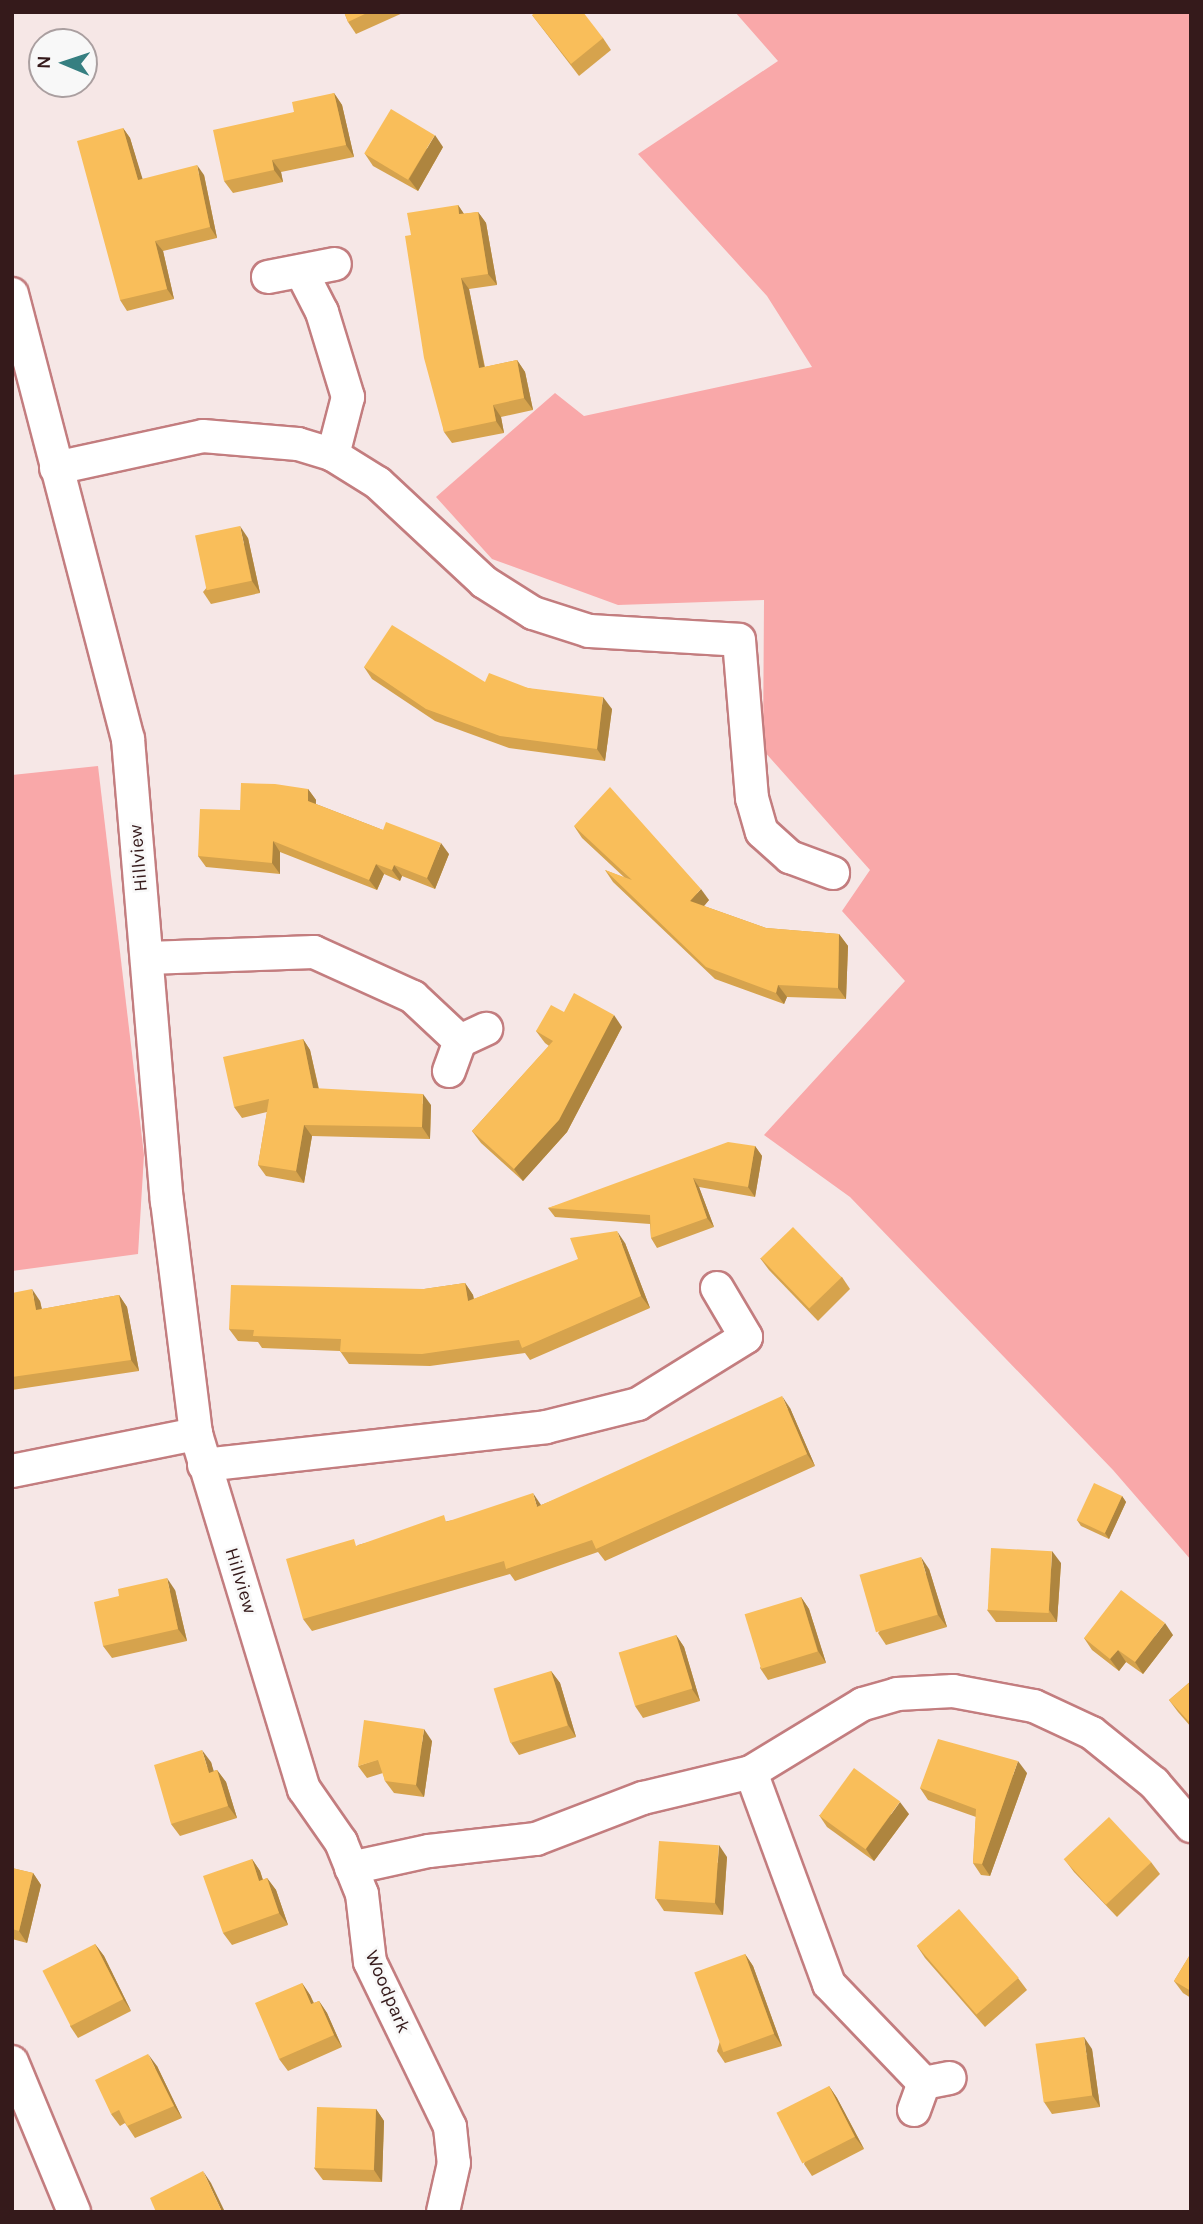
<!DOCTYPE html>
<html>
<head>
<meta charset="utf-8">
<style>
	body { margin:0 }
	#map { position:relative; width:1203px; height:2224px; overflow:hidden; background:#f6e7e6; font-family:Karla,sans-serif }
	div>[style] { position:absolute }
	.green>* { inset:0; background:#f9a8a9 }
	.roads { filter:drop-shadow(2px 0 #c37d7f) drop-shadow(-2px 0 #c37d7f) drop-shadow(0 2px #c37d7f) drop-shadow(0 -2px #c37d7f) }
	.minor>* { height:32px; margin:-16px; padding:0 16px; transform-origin:16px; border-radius:16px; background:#fff }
	.wall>* { inset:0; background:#d6a34d }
	.shaded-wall>* { inset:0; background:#ae853f }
	.building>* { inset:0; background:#f9be5a; transform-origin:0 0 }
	span { translate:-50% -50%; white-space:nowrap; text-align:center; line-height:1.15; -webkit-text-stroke:5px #f8f8f8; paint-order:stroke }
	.street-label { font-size:19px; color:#351a1b }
	.frame { position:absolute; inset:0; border:14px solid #351a1b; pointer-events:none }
	.north { position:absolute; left:28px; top:28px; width:70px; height:70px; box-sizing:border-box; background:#f8f8f8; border:2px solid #aa9fa0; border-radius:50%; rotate:272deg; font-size:19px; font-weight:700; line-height:28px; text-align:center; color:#351a1b }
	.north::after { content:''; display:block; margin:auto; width:24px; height:32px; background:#367f81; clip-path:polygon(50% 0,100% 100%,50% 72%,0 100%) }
</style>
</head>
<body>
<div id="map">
	<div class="green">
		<div style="clip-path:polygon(735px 12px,1191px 12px,1191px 1560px,1113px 1470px,850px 1197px,764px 1135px,905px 981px,842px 911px,870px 870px,763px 750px,764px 600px,618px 605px,492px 559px,436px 497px,555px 393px,584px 416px,812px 367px,767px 296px,638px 154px,778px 61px)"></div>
		<div style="clip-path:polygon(98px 766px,144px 1155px,138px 1254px,12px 1271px,12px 775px)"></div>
	</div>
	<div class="roads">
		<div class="minor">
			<div style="left:301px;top:271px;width:46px;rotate:62.9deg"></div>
			<div style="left:322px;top:312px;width:89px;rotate:73deg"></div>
			<div style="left:348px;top:397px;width:60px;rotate:104.5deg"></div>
			<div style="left:268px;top:277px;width:68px;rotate:-11deg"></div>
			<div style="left:12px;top:294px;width:460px;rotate:75.4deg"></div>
			<div style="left:128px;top:739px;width:464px;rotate:85.2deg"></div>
			<div style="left:167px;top:1201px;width:235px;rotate:82.9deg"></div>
			<div style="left:196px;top:1434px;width:371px;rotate:73.1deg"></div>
			<div style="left:304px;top:1789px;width:65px;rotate:55.1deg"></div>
			<div style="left:341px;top:1842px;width:56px;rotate:68deg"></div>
			<div style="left:362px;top:1894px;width:68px;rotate:83.3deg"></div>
			<div style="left:370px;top:1962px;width:183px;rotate:64.1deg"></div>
			<div style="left:450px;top:2127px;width:36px;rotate:84deg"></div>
			<div style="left:454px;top:2163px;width:50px;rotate:102.7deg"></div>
			<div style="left:56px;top:468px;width:150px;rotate:-12.3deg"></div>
			<div style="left:203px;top:436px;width:95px;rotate:4.8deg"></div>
			<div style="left:298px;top:444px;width:37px;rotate:17deg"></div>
			<div style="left:333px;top:455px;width:53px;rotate:31.9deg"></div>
			<div style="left:378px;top:483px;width:145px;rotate:43deg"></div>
			<div style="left:484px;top:582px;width:58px;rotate:32.3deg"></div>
			<div style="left:533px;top:613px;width:59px;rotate:17.8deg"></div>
			<div style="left:589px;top:631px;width:150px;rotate:3.4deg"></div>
			<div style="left:739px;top:640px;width:159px;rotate:85.3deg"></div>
			<div style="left:752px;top:798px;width:35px;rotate:74deg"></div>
			<div style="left:762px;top:832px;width:38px;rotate:42deg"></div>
			<div style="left:790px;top:857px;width:46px;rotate:20.4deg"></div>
			<div style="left:148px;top:958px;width:166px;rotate:-2.1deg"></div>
			<div style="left:314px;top:952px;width:109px;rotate:24.4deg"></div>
			<div style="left:413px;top:997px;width:64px;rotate:43.1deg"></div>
			<div style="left:449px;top:1071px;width:32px;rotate:-70deg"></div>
			<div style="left:460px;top:1041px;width:29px;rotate:-25deg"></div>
			<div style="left:204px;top:1465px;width:344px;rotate:-6.3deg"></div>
			<div style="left:546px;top:1427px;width:95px;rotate:-14deg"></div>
			<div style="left:638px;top:1404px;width:127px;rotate:-31.8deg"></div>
			<div style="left:746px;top:1337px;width:57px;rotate:-120.6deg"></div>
			<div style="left:12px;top:1471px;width:188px;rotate:-11.4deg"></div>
			<div style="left:751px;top:1772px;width:226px;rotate:69.8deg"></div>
			<div style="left:829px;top:1984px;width:137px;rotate:46.2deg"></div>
			<div style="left:351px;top:1868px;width:80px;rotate:-12.3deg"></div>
			<div style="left:429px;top:1851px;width:108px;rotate:-6.4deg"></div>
			<div style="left:536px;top:1839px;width:115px;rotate:-21deg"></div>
			<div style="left:643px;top:1798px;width:111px;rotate:-13.5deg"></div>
			<div style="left:751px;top:1772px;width:131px;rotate:-31.3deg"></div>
			<div style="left:863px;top:1704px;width:35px;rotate:-16deg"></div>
			<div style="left:897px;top:1694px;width:56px;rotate:-3.1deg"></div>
			<div style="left:953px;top:1691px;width:82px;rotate:10.5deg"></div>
			<div style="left:1034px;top:1706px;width:64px;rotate:25deg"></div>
			<div style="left:1092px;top:1733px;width:80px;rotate:38.9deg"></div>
			<div style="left:1154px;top:1783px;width:57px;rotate:49.3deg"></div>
			<div style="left:12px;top:2062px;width:162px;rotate:67.5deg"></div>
			<div style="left:914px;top:2110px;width:29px;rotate:-70deg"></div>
			<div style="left:924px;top:2083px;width:26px;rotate:-11deg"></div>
		</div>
	</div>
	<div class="wall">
		<div style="clip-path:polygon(344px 12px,405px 12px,356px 34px,348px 22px)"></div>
		<div style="clip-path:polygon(532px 15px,603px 38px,611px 50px,579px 76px)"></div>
		<div style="clip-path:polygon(334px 93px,342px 105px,354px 157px,281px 172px,283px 182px,233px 193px,224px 181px,294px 112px)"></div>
		<div style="clip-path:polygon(123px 128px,130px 138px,142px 179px,204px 175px,217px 238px,163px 251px,174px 299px,127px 311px,120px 300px)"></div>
		<div style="clip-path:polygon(443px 147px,418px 191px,373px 166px,365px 154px)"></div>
		<div style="clip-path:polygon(458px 205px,464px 214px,478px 212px,486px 223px,497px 285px,469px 289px,485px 367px,517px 360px,525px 372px,533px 410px,501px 417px,504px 433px,452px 443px,444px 432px,411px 235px)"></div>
		<div style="clip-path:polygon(248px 538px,260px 593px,211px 604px,203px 592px)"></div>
		<div style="clip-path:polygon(364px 667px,528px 688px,612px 709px,605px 761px,509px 748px,435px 721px,372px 679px)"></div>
		<div style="clip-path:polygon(308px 789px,316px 800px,316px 804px,383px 830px,449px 854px,435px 889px,402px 876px,400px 881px,384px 874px,377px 890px,280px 852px,280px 874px,206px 867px,198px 856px,240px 810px)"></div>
		<div style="clip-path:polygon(574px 826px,709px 900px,704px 906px,766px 928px,839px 934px,848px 946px,846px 999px,787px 997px,784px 1004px,715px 979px,613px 882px,605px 870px,625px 878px,582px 838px)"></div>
		<div style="clip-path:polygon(564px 1012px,622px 1027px,567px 1132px,523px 1181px,481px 1143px,472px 1131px,549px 1046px,545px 1043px,536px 1031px)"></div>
		<div style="clip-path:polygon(303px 1039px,310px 1050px,319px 1089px,431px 1105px,430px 1139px,312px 1136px,304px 1183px,266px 1176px,258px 1165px,267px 1112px,242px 1118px,234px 1107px)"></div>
		<div style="clip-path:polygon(755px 1146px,762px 1156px,755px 1197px,699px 1187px,714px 1227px,657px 1248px,651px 1238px,650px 1224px,555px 1217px,548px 1208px)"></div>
		<div style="clip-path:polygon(625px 1243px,650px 1308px,530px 1360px,525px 1353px,430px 1366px,349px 1364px,340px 1351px,262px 1348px,258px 1342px,238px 1341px,229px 1329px,424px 1289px,465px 1283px,473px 1295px,474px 1299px)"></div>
		<div style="clip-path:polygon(760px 1258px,842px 1277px,850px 1289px,818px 1321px,769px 1270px)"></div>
		<div style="clip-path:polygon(12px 1293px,40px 1301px,42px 1309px,119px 1295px,127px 1307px,139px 1371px,12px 1390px)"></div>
		<div style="clip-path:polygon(790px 1408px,815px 1466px,605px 1561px,598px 1552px,515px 1581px,510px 1574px,312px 1631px,303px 1619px,358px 1545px,448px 1521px,541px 1505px)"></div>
		<div style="clip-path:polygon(1122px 1496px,1126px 1502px,1109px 1539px,1081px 1526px,1077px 1520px)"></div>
		<div style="clip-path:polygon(1061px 1563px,1057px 1622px,996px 1622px,987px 1610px)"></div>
		<div style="clip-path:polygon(929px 1569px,947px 1627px,886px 1645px,878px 1633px)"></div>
		<div style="clip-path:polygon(175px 1590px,187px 1641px,112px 1658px,103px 1646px,119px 1596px)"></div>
		<div style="clip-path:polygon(801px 1597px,809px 1609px,826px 1663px,768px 1680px,760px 1668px)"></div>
		<div style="clip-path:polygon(676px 1635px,684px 1647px,700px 1701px,643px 1718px,635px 1706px)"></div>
		<div style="clip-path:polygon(1173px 1635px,1143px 1674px,1126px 1662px,1119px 1671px,1092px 1650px,1084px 1638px)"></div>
		<div style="clip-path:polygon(551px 1671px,560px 1683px,576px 1737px,519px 1755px,511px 1743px)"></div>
		<div style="clip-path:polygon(1191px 1681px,1191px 1727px,1178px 1712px,1169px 1700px)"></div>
		<div style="clip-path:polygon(432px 1741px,424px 1797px,394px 1793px,385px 1781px,383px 1773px,367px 1778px,358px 1766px)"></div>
		<div style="clip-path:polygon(211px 1762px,213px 1771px,217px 1770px,226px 1782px,237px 1818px,180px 1836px,171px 1824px)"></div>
		<div style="clip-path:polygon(1027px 1773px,990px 1876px,981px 1875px,973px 1863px,976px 1817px,928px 1800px,920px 1788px)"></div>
		<div style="clip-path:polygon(909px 1814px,874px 1861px,827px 1827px,819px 1815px)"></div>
		<div style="clip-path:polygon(727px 1857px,723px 1915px,664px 1911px,656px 1899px)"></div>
		<div style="clip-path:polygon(252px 1859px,260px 1871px,263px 1880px,267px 1878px,276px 1890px,288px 1925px,232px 1945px,223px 1933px)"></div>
		<div style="clip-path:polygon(1065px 1860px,1151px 1862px,1160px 1874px,1117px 1917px,1074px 1872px)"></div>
		<div style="clip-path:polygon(12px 1868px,33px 1873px,41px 1885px,27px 1943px,12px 1939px)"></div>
		<div style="clip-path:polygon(95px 1944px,104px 1956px,131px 2011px,78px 2038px,70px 2026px)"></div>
		<div style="clip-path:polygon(917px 1946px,1018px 1978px,1027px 1990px,985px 2027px,925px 1958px)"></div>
		<div style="clip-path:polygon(1191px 1953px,1191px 1998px,1183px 1993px,1174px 1981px)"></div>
		<div style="clip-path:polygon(745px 1954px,753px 1966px,782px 2046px,725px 2063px,717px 2051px)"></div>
		<div style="clip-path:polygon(302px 1983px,310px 1995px,314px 2003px,319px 2001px,327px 2013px,342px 2047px,288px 2071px,279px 2059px)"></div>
		<div style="clip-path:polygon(1092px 2049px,1100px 2107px,1052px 2114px,1044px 2102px)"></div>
		<div style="clip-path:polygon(157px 2066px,182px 2118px,135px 2138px,125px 2123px,120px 2126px,111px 2114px)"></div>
		<div style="clip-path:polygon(829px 2086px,837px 2098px,864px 2149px,812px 2176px,804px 2164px)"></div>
		<div style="clip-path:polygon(376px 2109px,384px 2121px,382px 2182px,323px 2180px,314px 2168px)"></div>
	</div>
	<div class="shaded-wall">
		<div style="clip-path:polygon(334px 93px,342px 105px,354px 157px,346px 145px)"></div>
		<div style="clip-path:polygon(123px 128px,130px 138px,146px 190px,138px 180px)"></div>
		<div style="clip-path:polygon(435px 135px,443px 147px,418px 191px,409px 179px)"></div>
		<div style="clip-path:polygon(272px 160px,281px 172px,283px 182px,274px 170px)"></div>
		<div style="clip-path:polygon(197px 165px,204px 175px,217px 238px,210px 227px)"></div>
		<div style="clip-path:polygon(458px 205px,466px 217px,459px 214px)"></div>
		<div style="clip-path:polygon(478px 212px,486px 223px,497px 285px,488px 274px)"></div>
		<div style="clip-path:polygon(155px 241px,163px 251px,174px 299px,167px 289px)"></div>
		<div style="clip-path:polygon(461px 278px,469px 289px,487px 380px,479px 368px)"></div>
		<div style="clip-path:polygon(517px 360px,525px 372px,533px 410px,524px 398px)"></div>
		<div style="clip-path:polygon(493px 405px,501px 417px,504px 433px,496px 421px)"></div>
		<div style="clip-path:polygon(240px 526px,248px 538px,260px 593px,252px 581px)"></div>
		<div style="clip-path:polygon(603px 697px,612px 709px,605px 761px,597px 749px)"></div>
		<div style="clip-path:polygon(308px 789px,316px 800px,315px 812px,308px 801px)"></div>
		<div style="clip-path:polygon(273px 841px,280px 852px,280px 874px,272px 863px)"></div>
		<div style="clip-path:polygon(441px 843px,449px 854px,435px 889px,427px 878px)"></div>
		<div style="clip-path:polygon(376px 864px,384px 874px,377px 890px,369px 880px)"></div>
		<div style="clip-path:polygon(394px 865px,402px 876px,400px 881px,392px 870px)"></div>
		<div style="clip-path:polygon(701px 889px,709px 900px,698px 913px,690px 901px)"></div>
		<div style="clip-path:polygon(839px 934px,848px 946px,846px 999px,838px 988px)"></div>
		<div style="clip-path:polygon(778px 985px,787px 997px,784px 1004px,776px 993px)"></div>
		<div style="clip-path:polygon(614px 1015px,622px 1027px,567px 1132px,523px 1181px,514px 1169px)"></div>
		<div style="clip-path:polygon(303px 1039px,310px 1050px,321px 1100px,313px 1088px)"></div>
		<div style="clip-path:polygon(423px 1094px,431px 1105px,430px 1139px,422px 1127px)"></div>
		<div style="clip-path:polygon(304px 1125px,312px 1136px,304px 1183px,296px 1171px)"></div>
		<div style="clip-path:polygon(755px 1146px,762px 1156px,755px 1197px,748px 1187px)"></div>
		<div style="clip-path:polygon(693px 1178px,699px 1187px,714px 1227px,707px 1218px)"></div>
		<div style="clip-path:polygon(617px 1231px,625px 1243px,650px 1308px,641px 1296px)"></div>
		<div style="clip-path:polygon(465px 1283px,473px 1295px,476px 1313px,468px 1301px)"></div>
		<div style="clip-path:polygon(32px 1289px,40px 1301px,44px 1321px,36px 1310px)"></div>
		<div style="clip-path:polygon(119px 1295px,127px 1307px,139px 1371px,131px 1360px)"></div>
		<div style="clip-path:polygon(782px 1396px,790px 1408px,815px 1466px,807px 1454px)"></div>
		<div style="clip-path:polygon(533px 1493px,541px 1505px,537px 1507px)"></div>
		<div style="clip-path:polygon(1122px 1496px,1126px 1502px,1109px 1539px,1105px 1533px)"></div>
		<div style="clip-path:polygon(1052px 1551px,1061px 1563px,1057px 1622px,1049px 1610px)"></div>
		<div style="clip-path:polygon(921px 1557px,929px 1569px,947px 1627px,938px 1615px)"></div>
		<div style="clip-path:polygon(167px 1578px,175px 1590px,187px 1641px,178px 1629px)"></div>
		<div style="clip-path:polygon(801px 1597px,809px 1609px,826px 1663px,818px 1651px)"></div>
		<div style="clip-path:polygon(1165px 1623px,1173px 1635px,1143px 1674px,1135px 1662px)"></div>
		<div style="clip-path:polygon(676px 1635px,684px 1647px,700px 1701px,692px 1689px)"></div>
		<div style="clip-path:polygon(1118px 1650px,1126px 1662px,1119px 1671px,1110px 1659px)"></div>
		<div style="clip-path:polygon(551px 1671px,560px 1683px,576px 1737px,568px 1725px)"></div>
		<div style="clip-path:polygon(424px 1729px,432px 1741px,424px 1797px,416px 1785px)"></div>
		<div style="clip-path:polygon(202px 1750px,211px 1762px,218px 1785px,209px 1773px)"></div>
		<div style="clip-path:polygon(1018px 1761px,1027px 1773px,990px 1876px,982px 1864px)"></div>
		<div style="clip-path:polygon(217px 1770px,226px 1782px,237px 1818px,228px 1806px)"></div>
		<div style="clip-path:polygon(900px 1802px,909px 1814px,874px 1861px,866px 1849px)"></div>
		<div style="clip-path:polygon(719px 1845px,727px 1857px,723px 1915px,715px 1903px)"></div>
		<div style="clip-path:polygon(252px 1859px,260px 1871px,267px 1893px,259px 1881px)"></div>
		<div style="clip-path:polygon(33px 1873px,41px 1885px,27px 1943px,19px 1931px)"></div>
		<div style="clip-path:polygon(267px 1878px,276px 1890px,288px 1925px,279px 1913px)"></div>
		<div style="clip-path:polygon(95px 1944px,104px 1956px,131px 2011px,123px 1999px)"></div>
		<div style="clip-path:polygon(745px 1954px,753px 1966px,782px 2046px,774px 2034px)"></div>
		<div style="clip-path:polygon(302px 1983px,310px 1995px,319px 2016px,311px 2004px)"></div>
		<div style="clip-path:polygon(319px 2001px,327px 2013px,342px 2047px,334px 2035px)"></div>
		<div style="clip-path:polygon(1084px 2037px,1092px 2049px,1100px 2107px,1092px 2095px)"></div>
		<div style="clip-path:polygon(148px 2054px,157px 2066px,182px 2118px,174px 2106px)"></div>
		<div style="clip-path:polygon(829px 2086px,837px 2098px,864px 2149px,855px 2137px)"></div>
		<div style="clip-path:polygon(376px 2109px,384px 2121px,382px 2182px,374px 2170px)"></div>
		<div style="clip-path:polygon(203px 2171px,211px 2183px,225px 2212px,222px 2212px)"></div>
	</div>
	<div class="building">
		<div style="clip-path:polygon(344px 12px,369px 12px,348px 22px)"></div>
		<div style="clip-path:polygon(536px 12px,583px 12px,603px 38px,571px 64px,532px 15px)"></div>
		<div style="clip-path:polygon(334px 93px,346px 145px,272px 160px,274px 170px,224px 181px,213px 130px,294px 112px,292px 102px)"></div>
		<div style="left:391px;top:109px;width:51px;height:52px;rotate:31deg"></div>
		<div style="clip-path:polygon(123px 128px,138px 180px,197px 165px,210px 227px,155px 241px,167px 289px,120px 300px,77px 141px)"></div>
		<div style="clip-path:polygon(458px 205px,459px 214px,478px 212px,488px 274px,461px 278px,479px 368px,517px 360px,524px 398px,493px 405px,496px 421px,444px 432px,424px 358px,405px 236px,411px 235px,407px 213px)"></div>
		<div style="left:240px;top:526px;width:56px;height:46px;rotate:78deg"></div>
		<div style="clip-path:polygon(392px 625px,485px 682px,489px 673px,528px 688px,603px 697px,597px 749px,500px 736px,426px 709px,364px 667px)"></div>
		<div style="clip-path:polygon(241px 783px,275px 784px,308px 789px,308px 801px,383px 830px,386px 822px,441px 843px,427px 878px,394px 865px,392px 870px,376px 864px,369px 880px,273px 841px,272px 863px,198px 856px,200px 809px,240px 810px)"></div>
		<div style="clip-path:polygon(610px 787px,701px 889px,690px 901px,766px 928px,839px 934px,838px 988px,778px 985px,776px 993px,706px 967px,605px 870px,632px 880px,574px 826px)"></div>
		<div style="clip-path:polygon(574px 993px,614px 1015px,559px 1120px,514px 1169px,472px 1131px,553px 1041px,536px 1031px,551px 1005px,564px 1012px)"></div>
		<div style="clip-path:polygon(303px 1039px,313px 1088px,423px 1094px,422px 1127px,304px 1125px,296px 1171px,258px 1165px,269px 1099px,234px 1107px,223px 1057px)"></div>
		<div style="clip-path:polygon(728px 1142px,755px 1146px,748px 1187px,693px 1178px,707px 1218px,651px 1238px,650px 1215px,548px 1208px)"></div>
		<div style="left:793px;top:1227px;width:70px;height:45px;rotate:46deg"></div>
		<div style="clip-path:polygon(617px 1231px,641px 1296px,522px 1348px,519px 1340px,422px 1354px,340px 1352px,341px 1339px,253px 1336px,254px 1330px,229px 1329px,231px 1285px,424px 1289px,465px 1283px,468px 1301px,578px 1259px,570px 1238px)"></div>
		<div style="clip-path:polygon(32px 1289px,36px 1310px,119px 1295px,131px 1360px,12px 1377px,12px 1293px)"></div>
		<div style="clip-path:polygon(782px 1396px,807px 1454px,596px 1549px,592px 1540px,506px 1569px,504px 1561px,303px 1619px,286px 1559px,354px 1539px,356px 1546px,444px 1515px,446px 1522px,533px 1493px,537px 1507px)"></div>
		<div style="left:1094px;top:1483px;width:31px;height:41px;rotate:25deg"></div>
		<div style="left:991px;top:1548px;width:61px;height:62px;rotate:3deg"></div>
		<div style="left:921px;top:1557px;width:60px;height:64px;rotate:74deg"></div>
		<div style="clip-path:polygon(167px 1578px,178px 1629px,103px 1646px,94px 1602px,119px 1596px,118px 1589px)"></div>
		<div style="clip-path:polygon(1121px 1590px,1165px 1623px,1135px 1662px,1118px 1650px,1110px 1659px,1084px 1638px)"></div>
		<div style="left:801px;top:1597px;width:57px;height:59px;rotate:73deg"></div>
		<div style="left:676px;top:1635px;width:56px;height:60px;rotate:73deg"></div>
		<div style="left:551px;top:1671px;width:57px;height:60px;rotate:73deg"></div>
		<div style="clip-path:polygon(1191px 1681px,1191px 1724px,1169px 1700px)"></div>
		<div style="clip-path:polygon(364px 1720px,424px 1729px,416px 1785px,385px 1781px,378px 1760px,358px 1766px)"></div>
		<div style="clip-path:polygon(938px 1739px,1018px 1761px,982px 1864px,973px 1863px,976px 1809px,920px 1788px)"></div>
		<div style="clip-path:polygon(202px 1750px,209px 1773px,217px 1770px,228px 1806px,171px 1824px,154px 1765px)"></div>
		<div style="left:854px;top:1768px;width:57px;height:59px;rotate:36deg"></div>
		<div style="left:1109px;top:1817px;width:62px;height:62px;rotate:47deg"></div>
		<div style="left:659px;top:1841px;width:60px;height:58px;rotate:4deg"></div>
		<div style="clip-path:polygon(252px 1859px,259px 1881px,267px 1878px,279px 1913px,223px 1933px,203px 1876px)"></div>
		<div style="clip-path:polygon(12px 1868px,33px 1873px,19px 1931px,12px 1929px)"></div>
		<div style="left:959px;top:1909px;width:91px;height:56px;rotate:49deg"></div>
		<div style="left:95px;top:1944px;width:62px;height:59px;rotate:63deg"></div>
		<div style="clip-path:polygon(1191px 1953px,1191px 1991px,1174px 1981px)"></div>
		<div style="left:745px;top:1954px;width:85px;height:54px;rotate:70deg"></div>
		<div style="clip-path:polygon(302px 1983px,311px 2004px,319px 2001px,334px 2035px,279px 2059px,255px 2003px)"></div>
		<div style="left:1084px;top:2037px;width:59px;height:49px;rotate:82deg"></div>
		<div style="clip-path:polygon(148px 2054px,174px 2106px,127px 2126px,119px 2110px,111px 2114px,95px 2080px)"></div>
		<div style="left:829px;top:2086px;width:57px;height:59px;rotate:63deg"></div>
		<div style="left:317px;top:2107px;width:59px;height:61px;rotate:2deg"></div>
		<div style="clip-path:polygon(203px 2171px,222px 2212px,156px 2212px,150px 2198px)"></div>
	</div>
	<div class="street-label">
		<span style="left:139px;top:858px;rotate:-95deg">Hillview</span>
		<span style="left:240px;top:1581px;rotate:73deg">Hillview</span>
		<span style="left:387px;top:1992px;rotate:67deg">Woodpark</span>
	</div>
	<div class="frame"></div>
	<div class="north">N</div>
</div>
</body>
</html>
